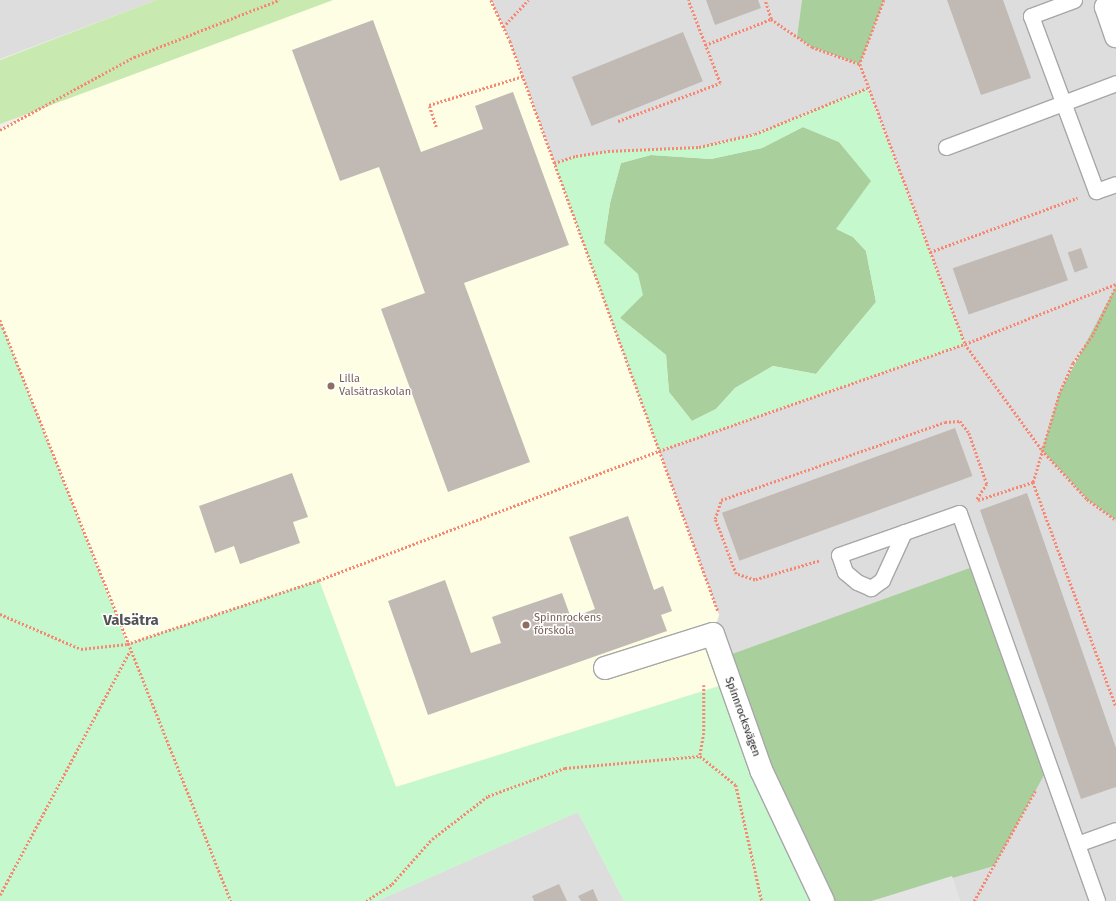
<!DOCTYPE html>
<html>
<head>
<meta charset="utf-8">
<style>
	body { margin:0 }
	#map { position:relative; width:1116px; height:901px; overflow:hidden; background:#f1eee7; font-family:"Fira Sans",sans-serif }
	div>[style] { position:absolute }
	.residential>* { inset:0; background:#dedddd }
	.education>* { inset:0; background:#fdfee3 }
	.grass>* { inset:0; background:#c8e9af }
	.forest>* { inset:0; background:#a9cf9d }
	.park>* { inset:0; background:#c6f8cd }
	.parking>* { inset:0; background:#e4e4e4 }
	.building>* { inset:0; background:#c1bab4; transform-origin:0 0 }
	.path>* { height:2.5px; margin-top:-1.25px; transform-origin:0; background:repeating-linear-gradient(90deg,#f78772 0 2px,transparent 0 4px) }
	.roads { filter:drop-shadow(1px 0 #a7a7a7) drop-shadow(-1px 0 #a7a7a7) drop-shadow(0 1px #a7a7a7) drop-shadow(0 -1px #a7a7a7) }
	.service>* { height:15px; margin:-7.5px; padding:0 7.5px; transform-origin:7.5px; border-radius:7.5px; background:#fff }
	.minor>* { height:22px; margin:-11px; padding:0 11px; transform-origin:11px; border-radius:11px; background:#fff }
	.dots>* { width:11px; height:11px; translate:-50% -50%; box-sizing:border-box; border:2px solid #fff; border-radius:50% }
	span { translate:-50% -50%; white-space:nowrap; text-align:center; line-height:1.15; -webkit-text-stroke:3px #fff; paint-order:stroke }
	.education-label { font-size:11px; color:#785e54 }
	.left { translate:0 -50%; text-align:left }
	.street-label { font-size:11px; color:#202020 }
	.district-label { font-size:15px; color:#535353; font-weight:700 }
</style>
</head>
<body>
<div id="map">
	<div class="residential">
		<div style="clip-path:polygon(0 0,156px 0,0 59px)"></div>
		<div style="clip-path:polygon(491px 0,802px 0,797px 37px,812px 47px,860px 64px,884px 0,1116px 0,1116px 286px,1093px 334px,1073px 363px,1049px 424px,1087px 499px,1116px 520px,1116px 901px,960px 901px,952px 876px,994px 866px,721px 658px,713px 634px,719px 615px,659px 451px,965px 344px,868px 88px,755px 134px,699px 147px,608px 151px,576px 156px,554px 163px,510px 41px)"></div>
		<div style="clip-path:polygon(578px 812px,624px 901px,377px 901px)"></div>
	</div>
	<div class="education">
		<div style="clip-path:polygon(279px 0,491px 0,510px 41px,719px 615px,713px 634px,729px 683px,396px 787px,319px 580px,127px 644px,0 320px,0 130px,57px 97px)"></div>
	</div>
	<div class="grass">
		<div style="clip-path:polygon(156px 0,333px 0,0 124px,0 60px)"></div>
	</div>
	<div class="forest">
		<div style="clip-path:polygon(802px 0,884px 0,860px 64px,812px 47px,797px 37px)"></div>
		<div style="clip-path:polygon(803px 127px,839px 142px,872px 181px,837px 229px,853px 237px,866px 251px,876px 302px,816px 374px,773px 366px,735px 388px,716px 409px,692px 421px,669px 392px,666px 355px,620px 318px,604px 243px,610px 203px,621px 163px,651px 155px,711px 159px,762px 148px)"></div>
		<div style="clip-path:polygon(1116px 286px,1116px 520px,1087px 499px,1042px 450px,1059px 394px)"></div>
		<div style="clip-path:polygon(978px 565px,1049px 766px,994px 866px,872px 901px,823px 901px,721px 658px)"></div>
	</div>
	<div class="park">
		<div style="clip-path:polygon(evenodd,867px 88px,965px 344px,659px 451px,554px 163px,576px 156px,608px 151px,699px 147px,755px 134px,867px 88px,803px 127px,839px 142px,871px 181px,836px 229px,853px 237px,866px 251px,876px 302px,816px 374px,773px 366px,735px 388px,716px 409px,692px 421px,669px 392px,666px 355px,620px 318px,643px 295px,638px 274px,604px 243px,610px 203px,621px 163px,651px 155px,711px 159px,762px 148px,803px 127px)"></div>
		<div style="clip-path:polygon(0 320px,127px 644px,319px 580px,396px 787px,729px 683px,823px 901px,624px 901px,578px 812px,377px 901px,0 901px)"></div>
	</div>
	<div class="parking">
		<div style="clip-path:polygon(952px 876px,960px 901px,872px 901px)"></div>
	</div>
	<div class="building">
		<div style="clip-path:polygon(706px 0,758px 0,761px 8px,715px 25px)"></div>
		<div style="clip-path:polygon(947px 0,1003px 0,1031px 78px,981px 95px)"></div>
		<div style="clip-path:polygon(373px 20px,421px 152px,483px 129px,475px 106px,513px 92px,569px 245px,464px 283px,530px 462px,448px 492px,381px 309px,425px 293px,379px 167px,340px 181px,292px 50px)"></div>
		<div style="left:683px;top:32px;width:53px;height:120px;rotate:68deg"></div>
		<div style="left:1052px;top:234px;width:49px;height:105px;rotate:71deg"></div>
		<div style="left:1081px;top:248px;width:21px;height:14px;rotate:71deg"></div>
		<div style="left:955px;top:428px;width:51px;height:248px;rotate:70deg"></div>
		<div style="clip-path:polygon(292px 473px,308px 517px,293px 522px,300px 543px,240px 564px,234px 546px,215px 553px,199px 506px)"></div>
		<div style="clip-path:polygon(1027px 493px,1116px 748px,1116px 787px,1081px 799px,980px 510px)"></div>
		<div style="clip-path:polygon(628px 516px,654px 590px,663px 586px,672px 611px,661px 615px,667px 631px,428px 715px,388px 601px,445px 580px,471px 653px,501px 643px,492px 617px,562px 593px,571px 618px,595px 609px,569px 537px)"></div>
		<div style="clip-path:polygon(559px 884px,567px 901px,534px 901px,532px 896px)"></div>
		<div style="clip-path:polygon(593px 889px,598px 901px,581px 901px,578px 896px)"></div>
	</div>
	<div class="path">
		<div style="left:491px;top:0;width:45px;rotate:65.1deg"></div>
		<div style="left:510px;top:41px;width:607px;rotate:69.95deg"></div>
		<div style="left:884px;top:0;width:68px;rotate:110.6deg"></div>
		<div style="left:860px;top:64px;width:299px;rotate:69.4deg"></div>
		<div style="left:965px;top:344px;width:131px;rotate:54deg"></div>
		<div style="left:1042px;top:450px;width:67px;rotate:47.4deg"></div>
		<div style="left:1087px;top:499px;width:36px;rotate:36deg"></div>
		<div style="left:771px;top:19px;width:50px;rotate:34.3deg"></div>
		<div style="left:812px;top:47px;width:51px;rotate:19.5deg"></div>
		<div style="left:503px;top:27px;width:37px;rotate:-47deg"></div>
		<div style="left:705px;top:45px;width:71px;rotate:-21.5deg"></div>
		<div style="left:771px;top:19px;width:20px;rotate:-108deg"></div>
		<div style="left:618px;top:121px;width:109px;rotate:-20.4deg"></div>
		<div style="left:720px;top:83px;width:89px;rotate:-111.1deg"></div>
		<div style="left:436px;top:127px;width:23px;rotate:-108deg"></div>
		<div style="left:429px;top:105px;width:98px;rotate:-17.1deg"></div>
		<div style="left:0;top:130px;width:153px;rotate:-28.6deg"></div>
		<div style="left:134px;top:57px;width:156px;rotate:-21.5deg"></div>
		<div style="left:554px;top:163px;width:23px;rotate:-18deg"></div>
		<div style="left:576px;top:156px;width:32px;rotate:-9deg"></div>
		<div style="left:608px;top:151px;width:91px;rotate:-2.5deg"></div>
		<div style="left:699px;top:147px;width:57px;rotate:-13.1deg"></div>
		<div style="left:755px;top:134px;width:121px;rotate:-22.3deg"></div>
		<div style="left:930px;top:252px;width:157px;rotate:-20.2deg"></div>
		<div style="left:0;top:320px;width:625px;rotate:68.32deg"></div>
		<div style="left:1033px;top:482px;width:92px;rotate:-73.5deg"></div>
		<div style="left:1059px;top:394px;width:34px;rotate:-66deg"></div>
		<div style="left:1073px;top:363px;width:35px;rotate:-55deg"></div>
		<div style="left:1093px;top:334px;width:53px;rotate:-64.4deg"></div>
		<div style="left:978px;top:500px;width:58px;rotate:-18.1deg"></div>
		<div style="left:1033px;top:482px;width:239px;rotate:69.7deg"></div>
		<div style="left:819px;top:561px;width:67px;rotate:163.5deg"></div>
		<div style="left:755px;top:580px;width:20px;rotate:-162deg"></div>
		<div style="left:736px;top:574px;width:59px;rotate:-110.9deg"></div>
		<div style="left:715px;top:519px;width:20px;rotate:-72deg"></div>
		<div style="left:721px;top:500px;width:237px;rotate:-19.2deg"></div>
		<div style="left:945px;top:422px;width:15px;rotate:-4deg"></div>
		<div style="left:960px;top:421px;width:15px;rotate:53deg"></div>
		<div style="left:969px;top:433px;width:54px;rotate:70.6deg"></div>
		<div style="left:987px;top:484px;width:20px;rotate:123deg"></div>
		<div style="left:0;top:614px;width:88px;rotate:23.4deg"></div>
		<div style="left:81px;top:649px;width:46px;rotate:-6.2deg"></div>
		<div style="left:127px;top:644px;width:202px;rotate:-18.4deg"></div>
		<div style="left:319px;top:580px;width:364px;rotate:-20.8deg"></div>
		<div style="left:659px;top:451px;width:324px;rotate:-19.3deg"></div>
		<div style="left:965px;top:344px;width:162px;rotate:-21.7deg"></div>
		<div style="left:704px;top:685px;width:48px;rotate:90deg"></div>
		<div style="left:704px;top:733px;width:23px;rotate:100deg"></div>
		<div style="left:700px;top:756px;width:46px;rotate:38.9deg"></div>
		<div style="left:736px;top:785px;width:119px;rotate:77.4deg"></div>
		<div style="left:0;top:895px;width:276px;rotate:-62deg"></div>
		<div style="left:366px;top:901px;width:31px;rotate:-33deg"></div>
		<div style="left:392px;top:884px;width:60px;rotate:-48.4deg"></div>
		<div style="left:432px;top:839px;width:71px;rotate:-37.5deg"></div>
		<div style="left:488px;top:796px;width:82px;rotate:-20deg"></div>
		<div style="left:565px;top:768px;width:136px;rotate:-5.1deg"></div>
		<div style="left:974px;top:901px;width:126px;rotate:-61deg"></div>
	</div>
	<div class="roads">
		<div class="service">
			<div style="left:1074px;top:0;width:46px;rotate:159.6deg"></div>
			<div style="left:1031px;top:16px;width:187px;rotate:69.6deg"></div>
			<div style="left:1096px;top:191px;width:21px;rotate:-19deg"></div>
			<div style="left:946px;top:147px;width:182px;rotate:-20.6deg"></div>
			<div style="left:904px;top:532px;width:53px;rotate:114.6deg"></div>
			<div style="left:882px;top:580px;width:14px;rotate:144deg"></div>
			<div style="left:871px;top:588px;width:15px;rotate:-157deg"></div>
			<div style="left:857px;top:582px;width:16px;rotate:-140deg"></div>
			<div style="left:845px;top:572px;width:18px;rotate:-109deg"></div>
			<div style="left:839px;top:555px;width:127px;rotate:-19.3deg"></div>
			<div style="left:959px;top:513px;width:412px;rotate:70.4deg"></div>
			<div style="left:1077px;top:844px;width:41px;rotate:-19.7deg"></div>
		</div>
		<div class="minor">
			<div style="left:1116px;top:3px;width:11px;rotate:158deg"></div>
			<div style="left:1106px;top:7px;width:31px;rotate:71deg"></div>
			<div style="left:605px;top:668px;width:113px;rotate:-17.5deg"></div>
			<div style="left:713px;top:634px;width:146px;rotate:70.5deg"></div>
			<div style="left:762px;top:772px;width:143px;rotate:64.7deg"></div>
		</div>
	</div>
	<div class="dots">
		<div style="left:331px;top:386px;background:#8d6e63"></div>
		<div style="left:526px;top:625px;background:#8d6e63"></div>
	</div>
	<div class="education-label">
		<span class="left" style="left:339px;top:386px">Lilla<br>Valsätraskolan</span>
		<span class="left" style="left:534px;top:625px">Spinnrockens<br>förskola</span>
	</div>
	<div class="street-label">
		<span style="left:742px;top:717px;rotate:70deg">Spinnrocksvägen</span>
	</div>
	<div class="district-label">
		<span style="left:131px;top:621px">Valsätra</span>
	</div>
</div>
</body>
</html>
